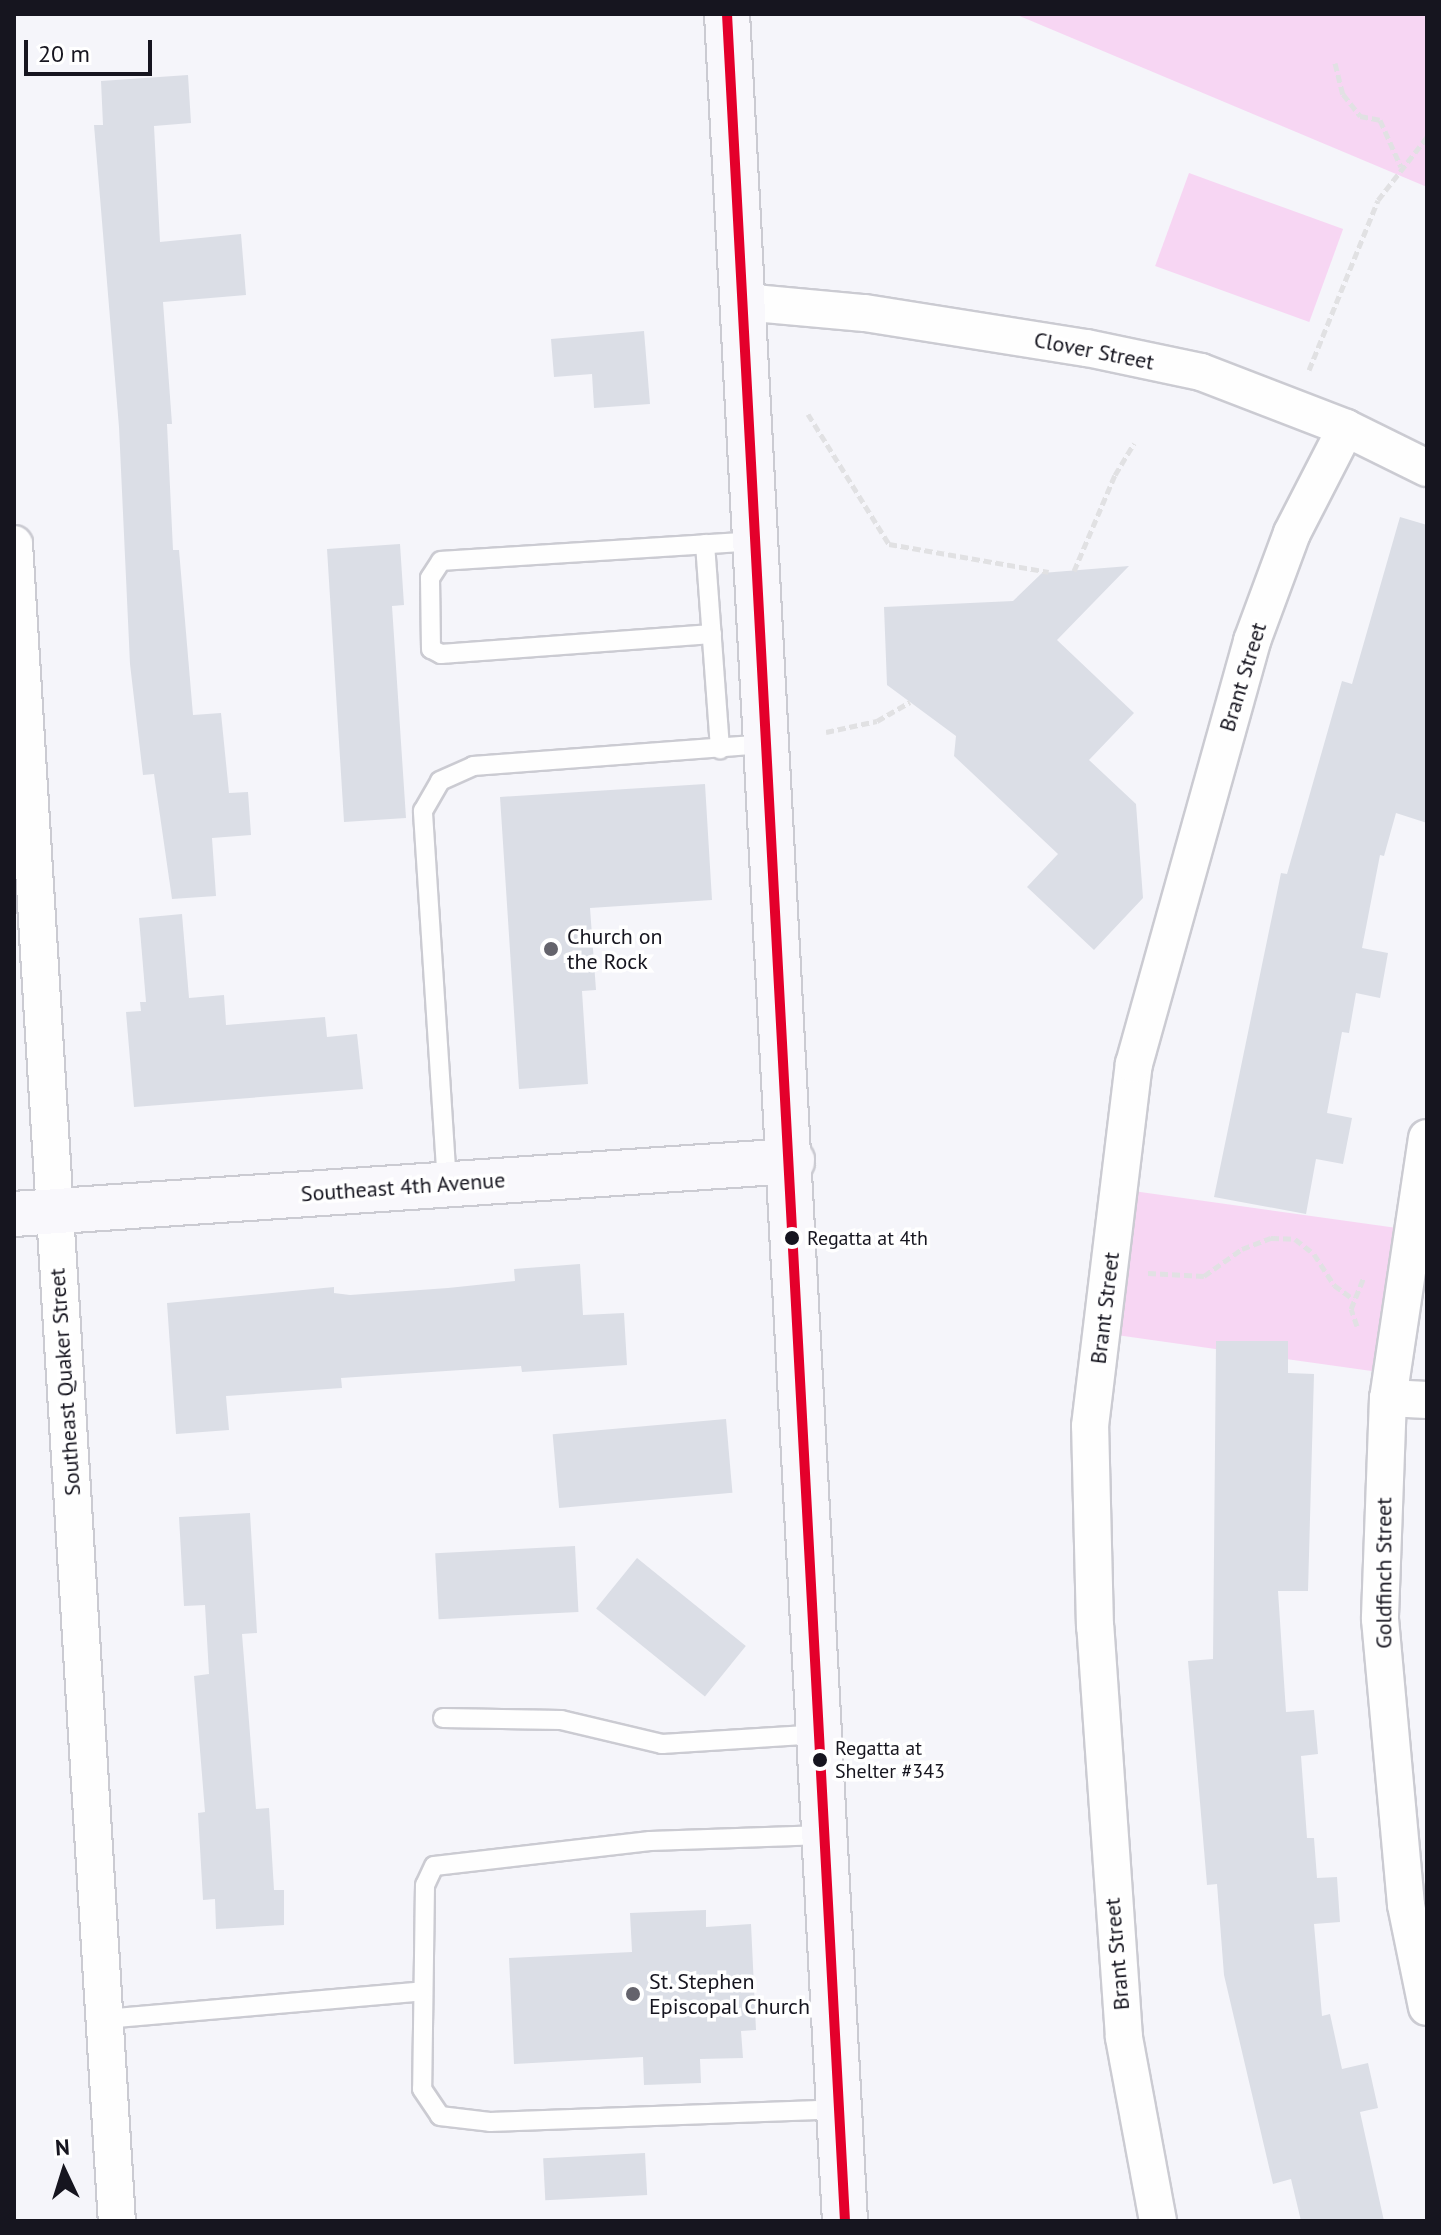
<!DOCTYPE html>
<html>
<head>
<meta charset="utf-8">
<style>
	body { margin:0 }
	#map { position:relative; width:1441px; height:2235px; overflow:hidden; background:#f5f5fa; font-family:"PT Sans",sans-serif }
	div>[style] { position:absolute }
	.green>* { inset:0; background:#f7d6f3; transform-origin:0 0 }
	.building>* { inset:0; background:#dbdee6; transform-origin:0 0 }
	.path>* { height:5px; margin-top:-2.5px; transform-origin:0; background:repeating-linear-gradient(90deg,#e1e1e3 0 8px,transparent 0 12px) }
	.roads { filter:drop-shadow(2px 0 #cbcbd2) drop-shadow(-2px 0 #cbcbd2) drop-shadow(0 2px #cbcbd2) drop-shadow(0 -2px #cbcbd2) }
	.lane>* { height:18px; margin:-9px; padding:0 9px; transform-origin:9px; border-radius:9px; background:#fefefe }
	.street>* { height:36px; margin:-18px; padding:0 18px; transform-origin:18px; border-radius:18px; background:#fefefe }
	.secondary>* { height:44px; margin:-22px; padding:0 22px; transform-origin:22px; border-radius:22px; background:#f9f8fc }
	.bus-1>* { height:10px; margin:-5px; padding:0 5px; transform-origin:5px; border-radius:5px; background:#e4002b }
	.dots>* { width:22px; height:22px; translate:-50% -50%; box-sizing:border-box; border:4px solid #fff; border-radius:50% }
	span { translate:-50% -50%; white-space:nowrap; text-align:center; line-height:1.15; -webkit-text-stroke:7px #fff; paint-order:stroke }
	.bus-label { font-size:20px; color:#16151f }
	.left { translate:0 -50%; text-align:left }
	.street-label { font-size:22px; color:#16151f }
	.poi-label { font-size:22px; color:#16151f }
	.frame { position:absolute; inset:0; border:16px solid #16151f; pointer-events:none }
	.north { position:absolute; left:24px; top:2131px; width:80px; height:80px; -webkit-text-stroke:6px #fff; paint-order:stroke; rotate:356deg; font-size:22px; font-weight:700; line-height:32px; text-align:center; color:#16151f }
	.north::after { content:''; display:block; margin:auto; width:28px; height:36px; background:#16151f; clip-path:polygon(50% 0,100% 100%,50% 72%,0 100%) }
	.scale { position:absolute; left:24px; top:40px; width:128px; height:36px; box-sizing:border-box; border:4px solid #16151f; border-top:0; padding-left:10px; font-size:24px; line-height:28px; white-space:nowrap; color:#16151f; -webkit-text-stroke:6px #fff; paint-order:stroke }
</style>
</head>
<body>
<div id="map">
	<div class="green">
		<div style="clip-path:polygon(1015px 14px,1427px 14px,1427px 187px)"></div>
		<div style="left:1189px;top:173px;width:164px;height:99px;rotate:20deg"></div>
		<div style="left:1119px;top:1189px;width:297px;height:145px;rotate:8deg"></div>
	</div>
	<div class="building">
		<div style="clip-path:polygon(188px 75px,191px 123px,154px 126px,160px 242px,241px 234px,246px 295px,163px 302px,172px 424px,167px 424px,173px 550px,179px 550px,193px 715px,221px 713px,229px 793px,248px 792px,251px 835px,212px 838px,216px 896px,172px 899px,154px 774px,143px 775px,130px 664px,119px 427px,94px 125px,103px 125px,101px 81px)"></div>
		<div style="clip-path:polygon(644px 331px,650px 404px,594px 408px,592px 374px,554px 377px,551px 339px)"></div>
		<div style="clip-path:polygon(1400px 517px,1427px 525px,1427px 823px,1396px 813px,1384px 856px,1380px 855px,1362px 948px,1388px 953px,1380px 998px,1356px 993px,1349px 1033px,1342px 1032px,1327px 1113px,1352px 1118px,1343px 1164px,1316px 1159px,1306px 1214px,1214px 1197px,1281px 873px,1287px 874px,1342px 681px,1352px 684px)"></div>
		<div style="clip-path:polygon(400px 544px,404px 605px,392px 606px,406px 818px,344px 822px,327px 549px)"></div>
		<div style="clip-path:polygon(1129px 566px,1057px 640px,1134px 713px,1089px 760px,1136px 804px,1143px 898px,1094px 950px,1027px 887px,1058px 854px,954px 756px,956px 736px,887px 685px,884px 607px,1013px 601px,1042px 573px)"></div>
		<div style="clip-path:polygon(705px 784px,712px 900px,590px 908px,596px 990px,582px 991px,588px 1084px,519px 1089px,500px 797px)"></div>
		<div style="clip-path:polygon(182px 914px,189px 998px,224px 995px,226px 1025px,325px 1017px,327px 1037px,357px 1034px,363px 1089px,134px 1107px,126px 1012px,141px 1011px,140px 1002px,146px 1002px,139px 918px)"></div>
		<div style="clip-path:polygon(580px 1264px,583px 1315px,624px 1313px,627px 1365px,522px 1372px,521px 1366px,341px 1378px,342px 1388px,226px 1396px,229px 1430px,176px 1434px,167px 1303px,334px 1287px,334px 1293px,350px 1295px,448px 1288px,515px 1281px,514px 1269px)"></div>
		<div style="clip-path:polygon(1216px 1341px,1288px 1341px,1288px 1373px,1314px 1374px,1308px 1591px,1278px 1591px,1286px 1712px,1314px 1710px,1318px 1754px,1301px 1756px,1307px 1838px,1314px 1838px,1317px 1878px,1337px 1877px,1340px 1922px,1314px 1924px,1322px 2016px,1330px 2014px,1342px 2069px,1368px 2063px,1378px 2108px,1360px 2112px,1384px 2221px,1301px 2221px,1291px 2179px,1273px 2184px,1224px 1975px,1217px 1884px,1207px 1885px,1188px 1661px,1213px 1659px)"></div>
		<div style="left:726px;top:1419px;width:74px;height:174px;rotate:85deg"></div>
		<div style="clip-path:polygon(250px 1513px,257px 1633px,242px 1634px,256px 1809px,269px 1808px,274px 1890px,284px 1890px,284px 1925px,216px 1929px,215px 1899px,203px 1900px,198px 1813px,205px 1812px,194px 1676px,209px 1674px,205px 1605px,184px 1606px,179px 1517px)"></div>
		<div style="left:575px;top:1546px;width:66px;height:140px;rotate:87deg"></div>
		<div style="left:637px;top:1558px;width:140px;height:65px;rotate:39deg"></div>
		<div style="clip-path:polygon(706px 1910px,706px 1927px,751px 1924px,756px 2030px,741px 2031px,743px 2058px,700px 2059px,701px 2083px,644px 2085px,643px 2057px,514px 2064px,509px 1958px,632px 1952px,630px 1913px)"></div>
		<div style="left:645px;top:2153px;width:42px;height:102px;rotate:87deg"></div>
	</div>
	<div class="path">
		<div style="left:1335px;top:63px;width:32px;rotate:76deg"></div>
		<div style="left:1343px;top:94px;width:28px;rotate:52deg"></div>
		<div style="left:1360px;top:116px;width:20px;rotate:11deg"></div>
		<div style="left:1380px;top:120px;width:51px;rotate:65.9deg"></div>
		<div style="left:1309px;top:370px;width:183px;rotate:-67.9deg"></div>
		<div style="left:1378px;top:200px;width:80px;rotate:-52.1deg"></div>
		<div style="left:808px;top:414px;width:153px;rotate:58.1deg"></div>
		<div style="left:889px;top:544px;width:162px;rotate:9.9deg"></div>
		<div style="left:1074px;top:571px;width:104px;rotate:-66.9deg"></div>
		<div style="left:1115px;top:475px;width:37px;rotate:-59deg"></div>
		<div style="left:826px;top:732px;width:52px;rotate:-12.2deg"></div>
		<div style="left:877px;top:721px;width:38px;rotate:-30deg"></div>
		<div style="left:1148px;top:1273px;width:56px;rotate:3.1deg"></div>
		<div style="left:1204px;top:1276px;width:47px;rotate:-35.4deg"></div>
		<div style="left:1242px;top:1249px;width:31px;rotate:-21deg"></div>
		<div style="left:1271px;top:1238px;width:24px;rotate:2deg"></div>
		<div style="left:1295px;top:1239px;width:24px;rotate:38deg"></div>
		<div style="left:1314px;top:1254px;width:37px;rotate:57deg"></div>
		<div style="left:1334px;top:1285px;width:24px;rotate:36deg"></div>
		<div style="left:1357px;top:1326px;width:18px;rotate:-109deg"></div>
		<div style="left:1351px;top:1309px;width:35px;rotate:-68deg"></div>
	</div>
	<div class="roads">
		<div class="lane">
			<div style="left:705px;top:544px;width:206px;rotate:85.8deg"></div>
			<div style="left:712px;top:634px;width:272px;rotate:175.8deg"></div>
			<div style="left:441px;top:654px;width:11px;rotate:-153deg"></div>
			<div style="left:431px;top:649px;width:71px;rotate:-90.8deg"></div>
			<div style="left:430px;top:578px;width:20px;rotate:-57deg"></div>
			<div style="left:441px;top:561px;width:316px;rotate:-3.6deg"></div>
			<div style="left:447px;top:1184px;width:374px;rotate:-93.7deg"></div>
			<div style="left:423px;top:811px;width:34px;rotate:-60deg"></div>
			<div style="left:440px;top:781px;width:36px;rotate:-24deg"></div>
			<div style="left:473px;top:766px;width:295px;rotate:-4.3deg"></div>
			<div style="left:443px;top:1718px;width:118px;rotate:1deg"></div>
			<div style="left:561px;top:1720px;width:104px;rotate:13.4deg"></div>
			<div style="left:662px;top:1744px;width:157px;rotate:-3.6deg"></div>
			<div style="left:824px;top:1835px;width:174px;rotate:178deg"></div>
			<div style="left:650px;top:1841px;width:217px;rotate:173.4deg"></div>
			<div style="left:434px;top:1866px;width:21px;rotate:115deg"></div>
			<div style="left:425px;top:1885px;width:204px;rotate:90.8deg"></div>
			<div style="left:422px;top:2089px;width:32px;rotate:56deg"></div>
			<div style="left:440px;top:2116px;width:50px;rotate:6.8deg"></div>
			<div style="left:490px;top:2122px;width:349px;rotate:-2.1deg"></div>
			<div style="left:105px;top:2019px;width:319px;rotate:-5deg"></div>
		</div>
		<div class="street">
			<div style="left:743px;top:302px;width:122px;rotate:5.2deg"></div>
			<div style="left:865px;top:313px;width:225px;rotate:9deg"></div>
			<div style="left:1087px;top:348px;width:116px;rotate:11.9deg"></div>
			<div style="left:1201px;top:372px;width:155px;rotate:21.1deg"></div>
			<div style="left:1346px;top:428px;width:90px;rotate:26.3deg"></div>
			<div style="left:14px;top:544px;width:1680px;rotate:86.49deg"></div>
			<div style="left:1427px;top:1138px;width:263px;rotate:98.5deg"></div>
			<div style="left:1388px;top:1398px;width:221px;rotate:92.1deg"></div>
			<div style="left:1380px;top:1619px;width:287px;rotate:84.8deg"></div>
			<div style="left:1406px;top:1905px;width:104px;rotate:78.4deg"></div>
			<div style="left:1388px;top:1398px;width:39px;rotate:3deg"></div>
			<div style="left:1158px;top:2221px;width:187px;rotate:-100.5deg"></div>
			<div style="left:1124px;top:2037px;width:411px;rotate:-94deg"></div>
			<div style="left:1095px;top:1627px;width:201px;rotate:-91.4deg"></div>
			<div style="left:1090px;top:1426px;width:365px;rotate:-83.1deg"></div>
			<div style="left:1134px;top:1064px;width:439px;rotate:-74.4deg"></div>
			<div style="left:1252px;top:641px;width:115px;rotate:-69.7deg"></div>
			<div style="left:1292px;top:533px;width:118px;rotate:-62.8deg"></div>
		</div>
		<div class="secondary">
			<div style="left:727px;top:14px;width:2210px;rotate:86.94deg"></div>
			<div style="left:14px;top:1214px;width:780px;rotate:-3.9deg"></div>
		</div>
	</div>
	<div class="bus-1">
		<div style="left:727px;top:14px;width:2210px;rotate:86.94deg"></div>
	</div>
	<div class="dots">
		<div style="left:551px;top:949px;background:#64636c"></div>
		<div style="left:792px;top:1238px;background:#16151f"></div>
		<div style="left:820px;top:1760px;background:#16151f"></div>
		<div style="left:633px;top:1994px;background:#64636c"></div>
	</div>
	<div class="bus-label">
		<span class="left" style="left:807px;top:1238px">Regatta at 4th</span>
		<span class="left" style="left:835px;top:1760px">Regatta at<br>Shelter #343</span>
	</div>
	<div class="street-label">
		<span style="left:1094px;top:351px;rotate:11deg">Clover Street</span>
		<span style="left:1243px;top:677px;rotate:-73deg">Brant Street</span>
		<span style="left:403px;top:1187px;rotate:-4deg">Southeast 4th Avenue</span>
		<span style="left:1105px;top:1308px;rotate:-83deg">Brant Street</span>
		<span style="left:65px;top:1382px;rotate:-94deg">Southeast Quaker Street</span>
		<span style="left:1384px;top:1573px;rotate:-90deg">Goldfinch Street</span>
		<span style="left:1117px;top:1954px;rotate:-95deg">Brant Street</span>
	</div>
	<div class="poi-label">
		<span class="left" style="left:567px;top:949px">Church on<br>the Rock</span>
		<span class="left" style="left:649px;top:1994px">St. Stephen<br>Episcopal Church</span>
	</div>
	<div class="frame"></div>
	<div class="north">N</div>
	<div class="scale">20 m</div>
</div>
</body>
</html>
